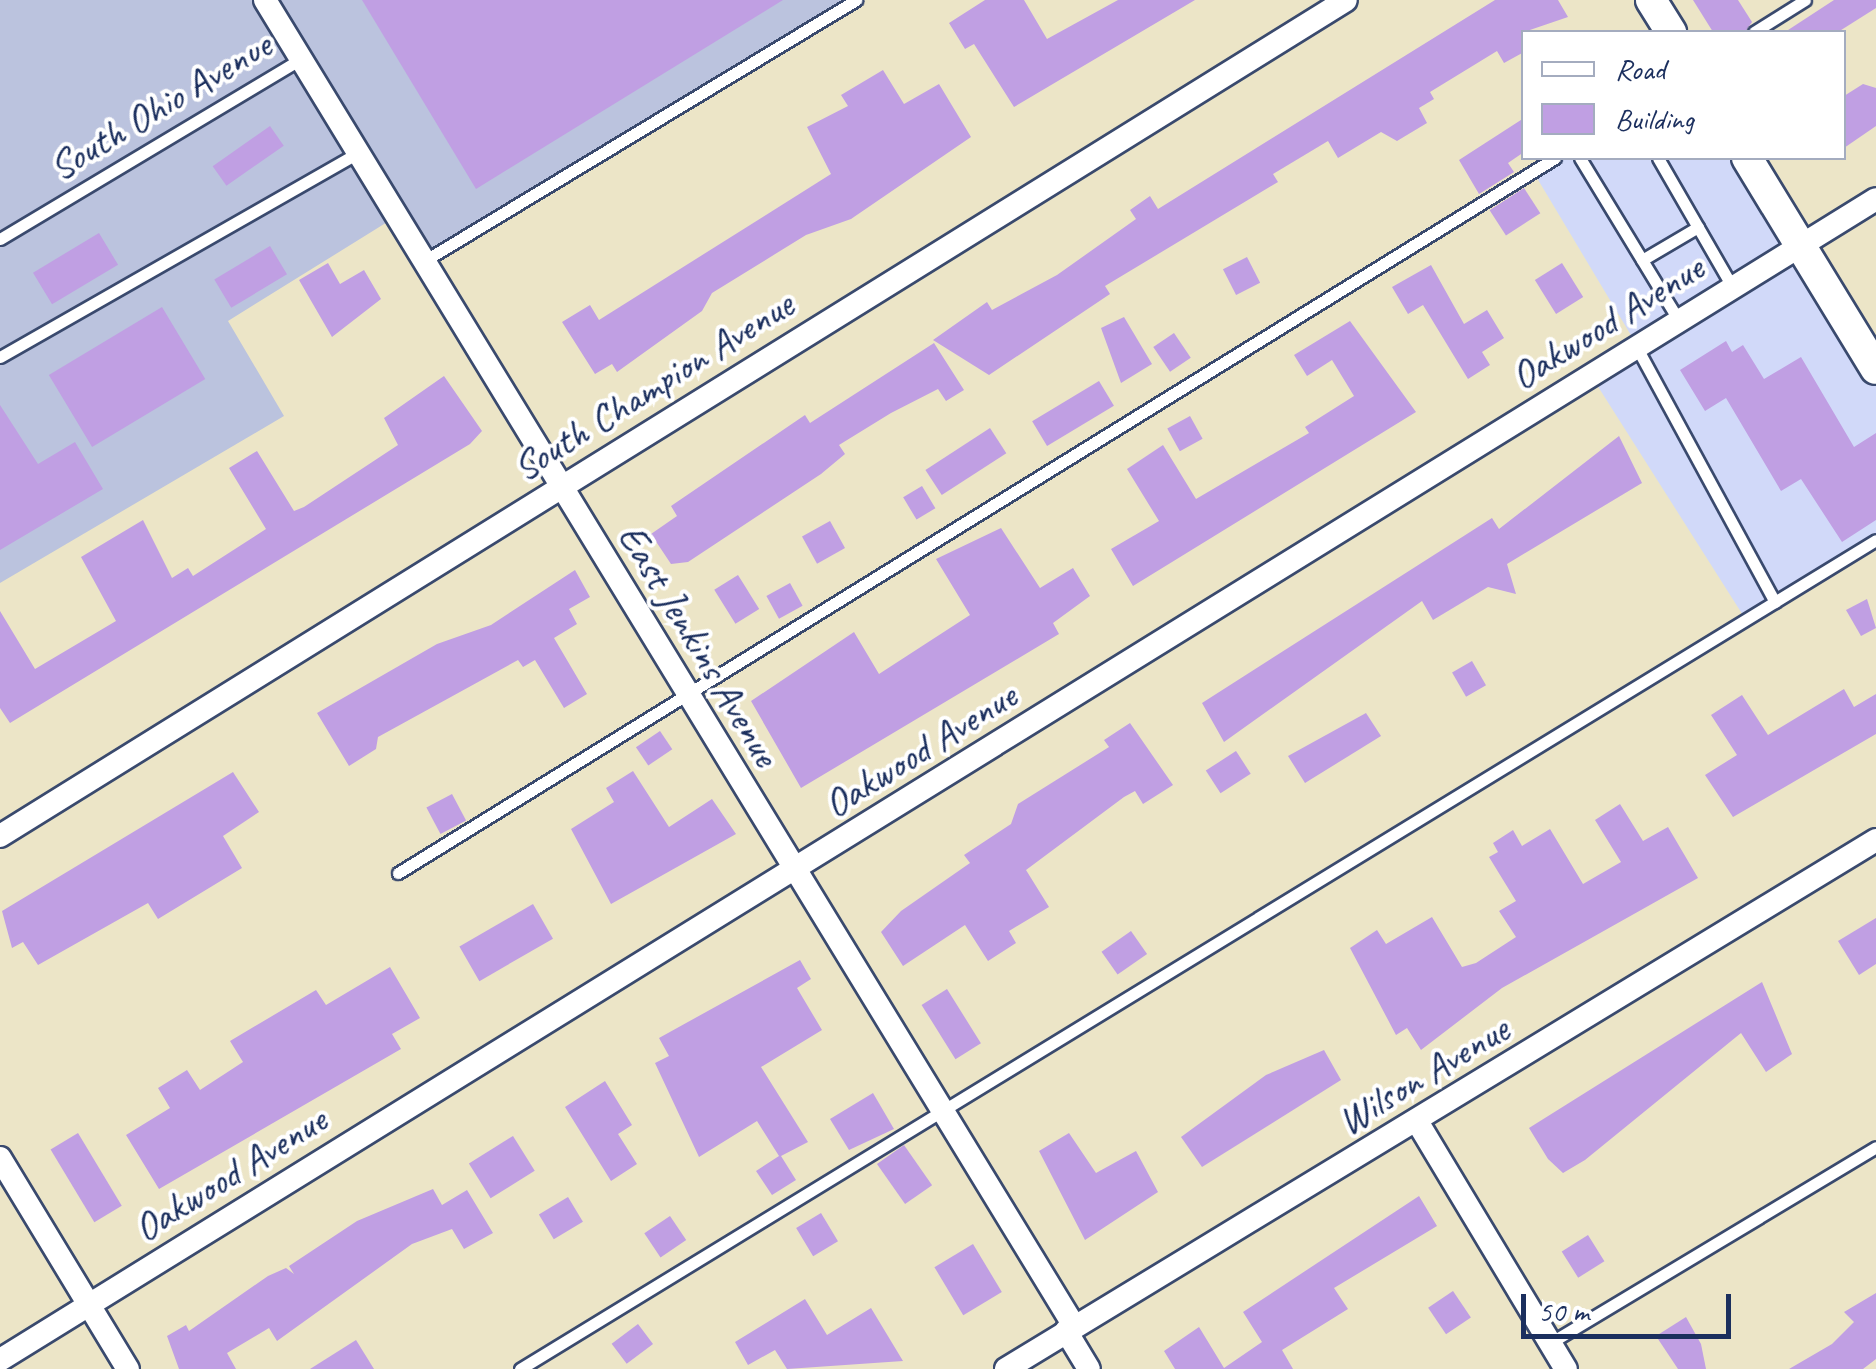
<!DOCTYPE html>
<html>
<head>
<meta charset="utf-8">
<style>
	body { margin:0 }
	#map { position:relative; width:1876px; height:1369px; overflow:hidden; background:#ece5c7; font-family:Caveat,sans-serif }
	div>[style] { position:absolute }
	.built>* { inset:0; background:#d1d9f9 }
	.industrial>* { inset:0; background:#bbc3de }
	.building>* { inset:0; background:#c09fe3; transform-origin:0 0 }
	.roads { filter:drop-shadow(2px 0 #3a4a6e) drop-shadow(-2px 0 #3a4a6e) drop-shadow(0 2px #3a4a6e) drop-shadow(0 -2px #3a4a6e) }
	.lane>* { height:11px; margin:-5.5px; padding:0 5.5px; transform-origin:5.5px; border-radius:5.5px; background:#fff }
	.street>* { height:22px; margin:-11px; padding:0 11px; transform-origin:11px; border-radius:11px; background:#fff }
	.secondary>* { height:30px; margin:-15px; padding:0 15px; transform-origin:15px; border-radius:15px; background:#fff }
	span { translate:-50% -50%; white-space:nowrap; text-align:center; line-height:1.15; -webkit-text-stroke:8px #fff; paint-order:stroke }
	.street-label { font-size:40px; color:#1b2f5e }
	.legend { position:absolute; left:1521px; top:30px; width:325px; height:130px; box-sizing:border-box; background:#fff; border:2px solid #a4acbf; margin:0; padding:12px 18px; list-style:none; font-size:30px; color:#1b2f5e }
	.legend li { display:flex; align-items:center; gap:20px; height:50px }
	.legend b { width:50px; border:2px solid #a4acbf }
	.scale { position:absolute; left:1521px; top:1294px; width:210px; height:45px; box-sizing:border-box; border:5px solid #1b2f5e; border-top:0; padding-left:12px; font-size:30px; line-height:35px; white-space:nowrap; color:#1b2f5e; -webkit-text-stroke:8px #fff; paint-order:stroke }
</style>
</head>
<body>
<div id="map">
	<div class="built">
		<div style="clip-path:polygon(1548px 158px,1753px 158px,1876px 358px,1876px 544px,1746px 620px,1590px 374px,1638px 347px,1531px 168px)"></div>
	</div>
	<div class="industrial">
		<div style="clip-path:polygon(0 0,865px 0,436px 260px,405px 211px,228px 321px,284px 416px,0 583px)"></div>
	</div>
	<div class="building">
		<div style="clip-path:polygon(362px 0,783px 0,476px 189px)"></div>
		<div style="clip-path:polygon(985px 0,1024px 0,1047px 39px,1118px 0,1195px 0,1014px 107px,974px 44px,965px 49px,949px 23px)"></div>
		<div style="clip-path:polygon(1495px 0,1558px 0,1568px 17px,1524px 32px,1524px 52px,1504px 63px,1497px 51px,1430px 92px,1434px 99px,1419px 108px,1427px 123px,1397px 141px,1381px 132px,1338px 158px,1328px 141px,1273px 174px,1278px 182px,1105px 286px,1110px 294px,989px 375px,933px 340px,987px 302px,992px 310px,1057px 275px,1136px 219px,1130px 210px,1150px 196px,1158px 209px)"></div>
		<div style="clip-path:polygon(1693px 0,1738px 0,1752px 22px,1745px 32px,1713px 32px)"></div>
		<div style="clip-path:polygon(1834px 0,1876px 0,1876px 8px,1838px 32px,1785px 32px)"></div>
		<div style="clip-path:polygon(883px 70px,904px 104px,939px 84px,971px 137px,851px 219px,806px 235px,712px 293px,702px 311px,617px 372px,612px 364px,595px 374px,562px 322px,590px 305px,599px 320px,831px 174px,807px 127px,848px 106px,841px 95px)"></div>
		<div style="clip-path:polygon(1863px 84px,1876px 88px,1876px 126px,1844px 148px,1844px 96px)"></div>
		<div style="clip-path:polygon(1524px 118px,1524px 152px,1508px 163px,1514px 172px,1479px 194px,1459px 160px)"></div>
		<div style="left:270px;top:126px;width:24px;height:70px;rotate:55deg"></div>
		<div style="left:1524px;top:188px;width:30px;height:41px;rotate:57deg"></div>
		<div style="left:99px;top:233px;width:37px;height:77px;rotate:59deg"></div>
		<div style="left:270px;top:246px;width:33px;height:65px;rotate:59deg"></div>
		<div style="left:1247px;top:257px;width:29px;height:27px;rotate:63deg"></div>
		<div style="clip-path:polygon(328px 263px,340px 284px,364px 270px,381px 299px,332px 337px,299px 280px)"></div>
		<div style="left:1562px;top:263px;width:40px;height:32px;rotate:58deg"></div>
		<div style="clip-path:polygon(1431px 265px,1464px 324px,1487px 310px,1504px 338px,1482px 352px,1490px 365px,1468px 379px,1423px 305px,1408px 314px,1392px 287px)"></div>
		<div style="left:162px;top:307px;width:84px;height:132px;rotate:59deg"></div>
		<div style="clip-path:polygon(1124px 317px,1152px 364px,1121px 383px,1101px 328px)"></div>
		<div style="clip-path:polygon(1350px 321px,1416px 412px,1133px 586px,1111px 549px,1159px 521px,1127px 469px,1163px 445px,1196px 499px,1309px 433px,1305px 427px,1354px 396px,1332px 360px,1307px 376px,1294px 355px)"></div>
		<div style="left:1174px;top:333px;width:30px;height:25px;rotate:56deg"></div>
		<div style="clip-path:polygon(1726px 341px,1732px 352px,1743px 345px,1764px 379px,1801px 357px,1854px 447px,1876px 433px,1876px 520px,1842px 542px,1801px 479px,1781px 491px,1726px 398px,1705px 411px,1680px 370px)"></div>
		<div style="clip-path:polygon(934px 343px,964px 390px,946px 401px,938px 389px,891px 413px,839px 445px,845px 454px,821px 474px,688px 562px,671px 564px,651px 534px,677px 516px,671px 506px,805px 415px,810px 423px)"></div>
		<div style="clip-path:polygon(444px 376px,482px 431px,470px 444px,10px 723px,0 708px,0 611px,35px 669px,116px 621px,81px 557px,143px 520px,172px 578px,188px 568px,193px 576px,266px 529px,229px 468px,257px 451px,294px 511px,304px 507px,398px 445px,384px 418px)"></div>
		<div style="left:1099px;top:381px;width:29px;height:78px;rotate:59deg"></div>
		<div style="clip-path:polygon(0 405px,38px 464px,75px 442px,103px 489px,0 550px)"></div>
		<div style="left:1190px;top:416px;width:26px;height:26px;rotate:61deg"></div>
		<div style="left:990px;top:428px;width:30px;height:77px;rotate:57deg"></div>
		<div style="clip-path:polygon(1619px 436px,1642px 483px,1507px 564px,1516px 594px,1488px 587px,1433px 620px,1422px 601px,1224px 742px,1202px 703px,1492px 518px,1499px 529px)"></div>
		<div style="left:922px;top:486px;width:26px;height:22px;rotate:59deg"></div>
		<div style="left:830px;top:521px;width:31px;height:32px;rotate:61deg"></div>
		<div style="clip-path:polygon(1001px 528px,1040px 588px,1073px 568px,1090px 596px,1053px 623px,1059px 634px,801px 788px,751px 701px,854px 632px,879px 674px,970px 615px,936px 559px)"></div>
		<div style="clip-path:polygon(575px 570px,590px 597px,569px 609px,577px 624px,554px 638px,587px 694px,564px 708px,535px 660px,523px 667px,518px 660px,378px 737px,376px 749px,349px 766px,317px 713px,437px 644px,491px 625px)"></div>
		<div style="left:738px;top:575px;width:40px;height:28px;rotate:58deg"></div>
		<div style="left:790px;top:583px;width:26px;height:27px;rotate:61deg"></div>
		<div style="clip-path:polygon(1867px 599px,1876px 628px,1861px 636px,1846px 610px)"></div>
		<div style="left:1472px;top:661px;width:28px;height:23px;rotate:60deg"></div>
		<div style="clip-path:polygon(1844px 689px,1854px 707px,1876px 694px,1876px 734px,1733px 817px,1705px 775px,1737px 755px,1711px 715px,1742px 695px,1768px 735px)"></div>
		<div style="clip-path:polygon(1366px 713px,1381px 736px,1305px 783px,1288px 756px)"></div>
		<div style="clip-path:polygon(1130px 723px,1173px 785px,1143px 804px,1135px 791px,1124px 797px,1026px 870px,1049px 907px,1009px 931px,1016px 943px,988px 961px,965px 925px,903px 966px,881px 932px,901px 911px,970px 863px,964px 855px,1011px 824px,1018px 804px,1109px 747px,1104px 740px)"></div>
		<div style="left:660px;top:731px;width:22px;height:29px;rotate:56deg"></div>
		<div style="left:1236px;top:751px;width:27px;height:36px;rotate:57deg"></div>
		<div style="clip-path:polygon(633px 771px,669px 827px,712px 799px,736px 834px,611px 904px,571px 829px,614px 802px,606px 788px)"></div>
		<div style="clip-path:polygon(233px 772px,259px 812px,223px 836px,242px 868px,158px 919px,148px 903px,38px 965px,23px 942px,12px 948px,2px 911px)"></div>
		<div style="left:452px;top:794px;width:30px;height:29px;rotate:62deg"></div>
		<div style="clip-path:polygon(1620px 804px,1643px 841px,1668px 827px,1698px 878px,1502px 988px,1421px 1050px,1407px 1028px,1396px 1035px,1350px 948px,1377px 930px,1386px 944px,1432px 917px,1462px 967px,1476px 963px,1516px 937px,1499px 911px,1516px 901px,1489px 857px,1498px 852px,1493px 843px,1513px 830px,1522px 846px,1550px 829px,1583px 884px,1621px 862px,1595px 820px)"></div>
		<div style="left:533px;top:904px;width:40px;height:85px;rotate:60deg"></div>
		<div style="clip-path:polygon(1876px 918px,1876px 964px,1859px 975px,1838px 941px)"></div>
		<div style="left:1131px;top:931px;width:28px;height:36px;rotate:55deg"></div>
		<div style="clip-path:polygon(800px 960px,811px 979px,797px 988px,822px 1030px,761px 1067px,808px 1142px,781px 1156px,796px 1180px,772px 1195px,756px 1171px,779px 1156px,757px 1121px,699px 1157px,655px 1063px,669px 1056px,659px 1038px)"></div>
		<div style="clip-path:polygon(390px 967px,420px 1018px,392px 1034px,401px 1049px,159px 1189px,126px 1135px,170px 1108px,158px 1088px,187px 1070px,200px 1090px,243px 1062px,230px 1041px,316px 990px,326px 1005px)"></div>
		<div style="clip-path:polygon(1762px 982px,1792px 1054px,1766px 1072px,1741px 1033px,1585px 1160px,1563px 1173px,1548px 1159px,1529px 1128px)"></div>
		<div style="left:947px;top:989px;width:64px;height:30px;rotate:58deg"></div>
		<div style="clip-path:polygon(1324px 1050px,1341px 1080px,1202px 1167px,1181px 1137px,1266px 1075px)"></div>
		<div style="clip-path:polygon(605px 1081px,632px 1125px,618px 1134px,637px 1164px,611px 1181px,565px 1107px)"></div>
		<div style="clip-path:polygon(873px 1093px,894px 1129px,849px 1150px,830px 1119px)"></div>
		<div style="left:78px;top:1133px;width:85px;height:32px;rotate:59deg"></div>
		<div style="clip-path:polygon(1069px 1133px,1096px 1173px,1136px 1151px,1158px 1192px,1085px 1240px,1039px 1151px)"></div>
		<div style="left:513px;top:1136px;width:41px;height:52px;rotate:58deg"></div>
		<div style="left:904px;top:1145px;width:49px;height:33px;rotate:55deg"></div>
		<div style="clip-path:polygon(433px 1189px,442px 1205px,467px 1190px,493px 1233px,464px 1249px,452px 1229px,412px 1244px,277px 1341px,269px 1328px,227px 1353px,236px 1369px,179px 1369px,167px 1336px,186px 1325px,189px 1331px,268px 1276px,286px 1268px,294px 1274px,289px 1266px,357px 1221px)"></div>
		<div style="clip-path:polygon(1419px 1196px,1437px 1226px,1334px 1288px,1348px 1309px,1282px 1350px,1293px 1369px,1175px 1369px,1164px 1351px,1199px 1327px,1224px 1368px,1262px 1342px,1243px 1312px)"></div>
		<div style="left:568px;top:1197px;width:29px;height:34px;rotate:59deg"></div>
		<div style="left:821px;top:1213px;width:33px;height:29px;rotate:59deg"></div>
		<div style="left:670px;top:1216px;width:29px;height:31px;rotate:56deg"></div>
		<div style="left:1588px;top:1235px;width:31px;height:31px;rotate:58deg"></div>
		<div style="left:973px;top:1244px;width:56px;height:45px;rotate:59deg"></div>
		<div style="left:1453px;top:1291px;width:32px;height:30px;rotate:56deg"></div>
		<div style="clip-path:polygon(1876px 1293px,1876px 1359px,1863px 1369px,1789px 1369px,1832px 1344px,1854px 1322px,1844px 1312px)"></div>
		<div style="clip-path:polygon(805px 1299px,827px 1335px,871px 1308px,903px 1361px,787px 1369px,775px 1350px,748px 1365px,735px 1342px)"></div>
		<div style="clip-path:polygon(1686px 1317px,1701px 1344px,1706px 1369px,1678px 1369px,1656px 1336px)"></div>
		<div style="left:638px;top:1324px;width:25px;height:33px;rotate:53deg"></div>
		<div style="clip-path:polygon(356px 1340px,374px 1369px,310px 1369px)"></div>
	</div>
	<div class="roads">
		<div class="lane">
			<div style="left:1754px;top:32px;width:60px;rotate:-32.1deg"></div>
			<div style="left:1580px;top:158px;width:191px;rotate:58.7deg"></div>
			<div style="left:1658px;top:158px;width:150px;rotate:60deg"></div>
			<div style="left:0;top:239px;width:351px;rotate:-30.9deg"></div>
			<div style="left:1642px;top:260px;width:65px;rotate:-30.5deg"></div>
			<div style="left:424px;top:261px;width:505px;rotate:-31.14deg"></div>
			<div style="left:1637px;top:348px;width:289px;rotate:61.5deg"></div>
			<div style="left:0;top:357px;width:413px;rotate:-29.7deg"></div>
			<div style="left:398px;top:873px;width:1360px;rotate:-31.72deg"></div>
			<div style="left:1550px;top:1343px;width:380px;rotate:-31deg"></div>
			<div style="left:520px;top:1369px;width:1589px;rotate:-31.44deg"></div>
		</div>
		<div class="street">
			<div style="left:265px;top:0;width:1553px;rotate:58.61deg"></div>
			<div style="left:0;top:836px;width:1584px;rotate:-31.84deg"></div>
			<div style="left:1418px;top:1123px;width:287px;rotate:59deg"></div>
			<div style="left:0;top:1158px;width:247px;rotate:58.8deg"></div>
			<div style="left:1066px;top:1331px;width:44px;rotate:58.8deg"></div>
			<div style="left:0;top:1360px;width:2206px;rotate:-31.75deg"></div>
			<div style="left:1006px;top:1369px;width:1018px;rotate:-31.3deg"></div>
		</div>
		<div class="secondary">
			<div style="left:1651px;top:0;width:38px;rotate:58deg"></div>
			<div style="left:1747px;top:158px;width:247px;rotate:58.6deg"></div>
		</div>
	</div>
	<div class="street-label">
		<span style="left:160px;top:106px;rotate:-31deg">South Ohio Avenue</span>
		<span style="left:1607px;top:322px;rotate:-32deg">Oakwood Avenue</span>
		<span style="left:653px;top:386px;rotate:-32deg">South Champion Avenue</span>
		<span style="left:699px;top:645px;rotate:59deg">East Jenkins Avenue</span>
		<span style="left:920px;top:750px;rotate:-32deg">Oakwood Avenue</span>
		<span style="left:1423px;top:1075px;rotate:-31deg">Wilson Avenue</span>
		<span style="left:230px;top:1174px;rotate:-32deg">Oakwood Avenue</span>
	</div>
	<ul class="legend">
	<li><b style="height:12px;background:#fff"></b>Road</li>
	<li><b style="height:28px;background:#c09fe3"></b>Building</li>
	</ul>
	<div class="scale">50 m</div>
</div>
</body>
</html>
